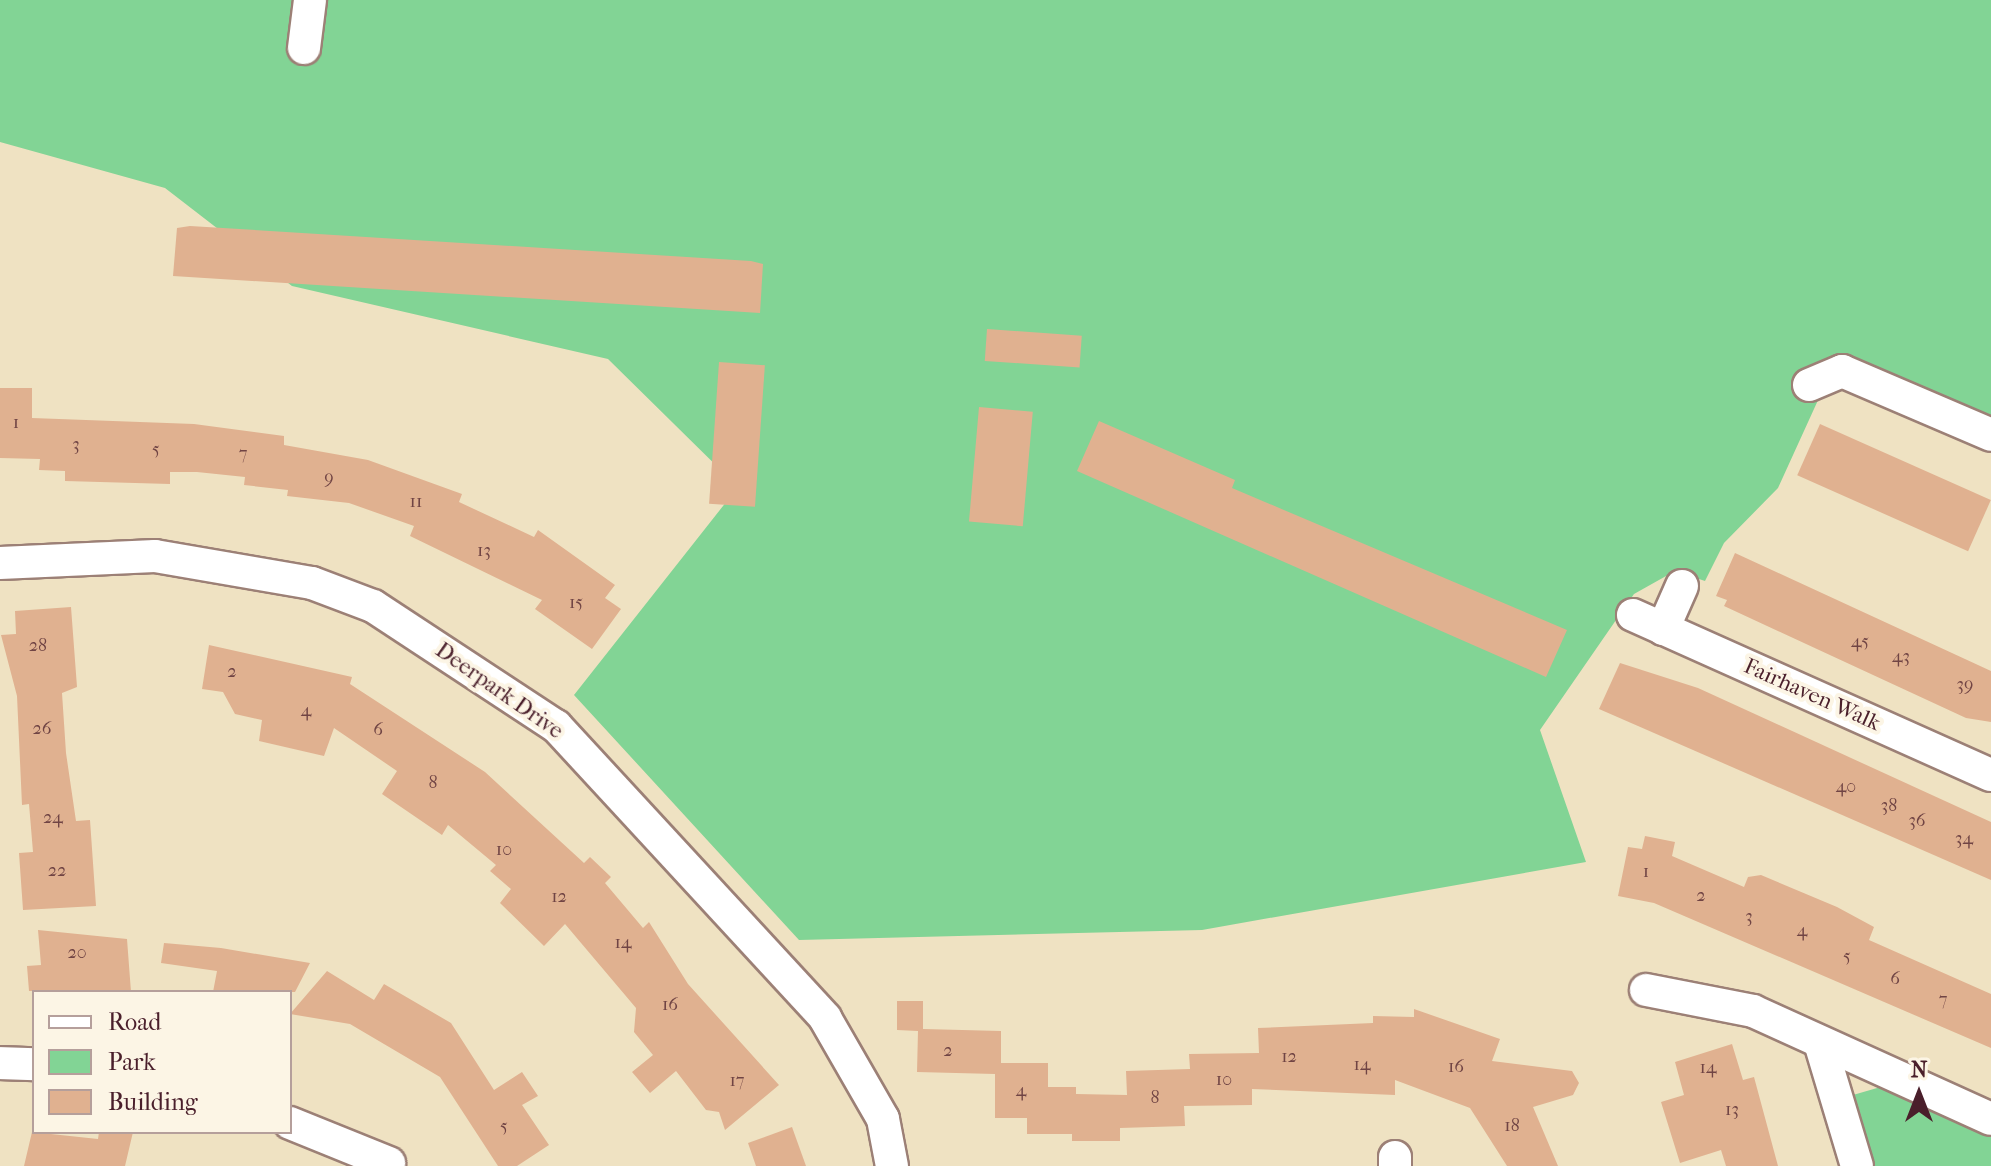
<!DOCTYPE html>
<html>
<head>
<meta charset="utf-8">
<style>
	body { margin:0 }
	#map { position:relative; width:1991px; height:1166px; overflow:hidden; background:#efe2c2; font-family:"IM FELL French Canon",serif }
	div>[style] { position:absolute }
	.green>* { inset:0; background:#82d495 }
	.building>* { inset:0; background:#e0b190; transform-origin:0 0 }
	.roads { filter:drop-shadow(2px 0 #9c8076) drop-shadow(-2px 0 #9c8076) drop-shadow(0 2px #9c8076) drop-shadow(0 -2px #9c8076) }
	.minor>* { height:32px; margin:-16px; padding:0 16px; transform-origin:16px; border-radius:16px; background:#fff }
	span { translate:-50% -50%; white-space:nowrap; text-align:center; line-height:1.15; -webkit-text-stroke:8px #fcf5e5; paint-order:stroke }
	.number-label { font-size:18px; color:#704444 }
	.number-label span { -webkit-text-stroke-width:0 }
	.street-label { font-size:22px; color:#4a1f2b }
	.legend { position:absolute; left:32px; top:990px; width:260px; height:144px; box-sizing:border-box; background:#fcf5e5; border:2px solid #b59f9b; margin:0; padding:10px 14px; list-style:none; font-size:24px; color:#4a1f2b }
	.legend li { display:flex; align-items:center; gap:16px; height:40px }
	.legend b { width:40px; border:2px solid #b59f9b }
	.north { position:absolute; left:1879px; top:1054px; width:80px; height:80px; -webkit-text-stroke:6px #fcf5e5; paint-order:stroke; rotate:0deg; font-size:22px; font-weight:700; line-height:32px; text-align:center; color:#4a1f2b }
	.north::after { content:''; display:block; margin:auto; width:28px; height:36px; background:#4a1f2b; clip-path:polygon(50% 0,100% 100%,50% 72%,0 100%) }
</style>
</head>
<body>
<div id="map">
	<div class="green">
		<div style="clip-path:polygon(0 0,1991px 0,1991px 423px,1861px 365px,1819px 398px,1778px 488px,1724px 543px,1705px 581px,1675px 571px,1634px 594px,1540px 730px,1586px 862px,1202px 930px,799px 940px,574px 695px,738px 487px,608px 359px,292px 286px,165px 188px,0 142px)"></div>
		<div style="clip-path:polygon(1884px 1086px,1991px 1135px,1991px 1166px,1866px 1166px,1853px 1095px)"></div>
	</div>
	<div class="building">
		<div style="clip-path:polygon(190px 226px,751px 261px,763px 264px,760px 313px,173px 276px,177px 228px)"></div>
		<div style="left:987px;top:329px;width:95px;height:32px;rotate:4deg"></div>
		<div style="left:719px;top:362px;width:46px;height:142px;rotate:4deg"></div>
		<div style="clip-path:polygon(0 388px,32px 388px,32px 418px,194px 424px,284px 436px,284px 445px,368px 460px,462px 494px,459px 502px,534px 537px,538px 530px,615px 585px,605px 598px,621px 609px,592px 649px,535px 609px,542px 600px,410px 536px,414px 526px,349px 503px,287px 496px,288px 490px,244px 485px,245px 477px,197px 472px,170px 472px,170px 484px,65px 481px,65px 471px,39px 470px,40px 459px,0 458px)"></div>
		<div style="left:979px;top:407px;width:54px;height:115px;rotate:5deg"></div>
		<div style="clip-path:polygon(1099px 421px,1235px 480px,1232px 488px,1567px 630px,1546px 677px,1077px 471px)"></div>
		<div style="left:1820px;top:424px;width:187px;height:56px;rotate:24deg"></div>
		<div style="clip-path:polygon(1735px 553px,1991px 671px,1991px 722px,1966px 718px,1724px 606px,1727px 600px,1716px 596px)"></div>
		<div style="clip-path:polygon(71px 607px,77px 687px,62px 693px,66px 753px,76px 821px,90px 820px,96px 906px,23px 910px,19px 853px,33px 852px,29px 804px,22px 805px,17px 696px,1px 635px,16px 634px,15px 611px)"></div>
		<div style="clip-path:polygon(209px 645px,352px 677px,350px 684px,485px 772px,584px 863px,590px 857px,611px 877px,605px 883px,643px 928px,649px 922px,688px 984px,779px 1085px,725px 1130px,719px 1112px,706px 1110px,676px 1071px,650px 1093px,632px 1072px,653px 1055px,634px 1032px,636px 1008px,565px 924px,544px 946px,500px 903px,511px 889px,490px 871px,496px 865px,448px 825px,442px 835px,382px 794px,397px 771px,334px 728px,324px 756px,259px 741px,262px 720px,235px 714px,223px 692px,202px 689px)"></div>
		<div style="clip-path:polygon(1620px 663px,1698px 688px,1991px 822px,1991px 880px,1599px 709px)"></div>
		<div style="clip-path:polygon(1645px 836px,1675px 842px,1672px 856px,1744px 887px,1748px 877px,1761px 875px,1837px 907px,1874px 927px,1869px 940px,1991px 994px,1991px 1048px,1654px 903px,1618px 896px,1628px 847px,1642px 849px)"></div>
		<div style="clip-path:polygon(38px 930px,127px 939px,131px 992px,29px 991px,27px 966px,41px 965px)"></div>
		<div style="clip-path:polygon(164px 943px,221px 948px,310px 963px,295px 992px,213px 992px,217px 971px,161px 963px)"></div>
		<div style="clip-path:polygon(327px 971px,374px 1000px,384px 984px,451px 1023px,494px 1090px,522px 1072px,538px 1096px,522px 1105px,549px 1145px,517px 1166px,498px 1166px,440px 1077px,350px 1024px,290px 1014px)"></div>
		<div style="clip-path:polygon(897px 1001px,923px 1001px,923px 1029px,1001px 1031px,1001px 1063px,1048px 1063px,1048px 1087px,1076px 1087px,1076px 1094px,1127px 1095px,1126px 1071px,1190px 1069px,1189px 1054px,1259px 1053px,1258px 1028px,1373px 1023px,1373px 1016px,1414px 1017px,1414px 1009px,1500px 1039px,1492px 1061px,1572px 1071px,1579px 1083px,1573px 1095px,1533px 1107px,1558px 1166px,1507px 1166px,1470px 1108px,1395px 1080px,1395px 1095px,1252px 1089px,1252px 1105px,1184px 1106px,1185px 1126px,1120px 1128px,1120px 1141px,1072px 1141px,1072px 1134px,1027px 1134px,1027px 1118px,995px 1118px,995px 1074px,917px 1072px,918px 1031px,897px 1030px)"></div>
		<div style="clip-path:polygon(1732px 1044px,1743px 1080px,1754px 1077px,1778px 1166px,1726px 1166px,1721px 1150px,1680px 1163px,1661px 1102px,1684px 1095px,1675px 1062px)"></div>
		<div style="clip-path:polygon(792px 1127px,806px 1166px,756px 1166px,748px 1143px)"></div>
		<div style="clip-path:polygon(32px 1132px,98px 1139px,99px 1132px,133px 1132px,125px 1166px,24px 1166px)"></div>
	</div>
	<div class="roads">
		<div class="minor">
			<div style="left:304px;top:48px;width:48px;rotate:-82.9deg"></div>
			<div style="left:1809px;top:385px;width:36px;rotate:-23deg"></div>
			<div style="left:1842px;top:371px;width:162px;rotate:23.2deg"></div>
			<div style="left:0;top:563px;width:155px;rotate:-2.6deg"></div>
			<div style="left:155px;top:556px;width:159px;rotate:9.8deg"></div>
			<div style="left:312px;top:583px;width:65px;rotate:20.7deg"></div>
			<div style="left:373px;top:606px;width:219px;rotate:33.3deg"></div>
			<div style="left:556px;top:726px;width:397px;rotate:47.3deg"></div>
			<div style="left:825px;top:1018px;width:116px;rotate:60.1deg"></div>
			<div style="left:883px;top:1119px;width:48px;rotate:79.2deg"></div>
			<div style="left:1633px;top:615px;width:392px;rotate:24.1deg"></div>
			<div style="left:1663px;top:629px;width:47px;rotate:-66.2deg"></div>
			<div style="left:1646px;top:990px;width:109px;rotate:11.1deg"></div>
			<div style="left:1753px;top:1011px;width:261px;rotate:24.4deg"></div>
			<div style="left:1821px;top:1046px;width:125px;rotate:73.3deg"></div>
			<div style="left:0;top:1063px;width:34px;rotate:2deg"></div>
			<div style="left:290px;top:1123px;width:107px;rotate:22deg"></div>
			<div style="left:1395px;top:1157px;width:9px;rotate:90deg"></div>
		</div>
	</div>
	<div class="number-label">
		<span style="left:16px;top:423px">1</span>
		<span style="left:76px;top:445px">3</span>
		<span style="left:156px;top:450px">5</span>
		<span style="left:243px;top:454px">7</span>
		<span style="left:329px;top:478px">9</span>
		<span style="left:416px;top:502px">11</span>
		<span style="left:484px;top:551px">13</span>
		<span style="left:576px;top:603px">15</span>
		<span style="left:1860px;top:642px">45</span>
		<span style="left:38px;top:646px">28</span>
		<span style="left:1901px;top:657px">43</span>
		<span style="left:232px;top:672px">2</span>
		<span style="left:1965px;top:685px">39</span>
		<span style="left:306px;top:711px">4</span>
		<span style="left:42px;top:729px">26</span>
		<span style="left:378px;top:730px">6</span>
		<span style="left:433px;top:783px">8</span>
		<span style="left:1846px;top:787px">40</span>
		<span style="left:1889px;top:806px">38</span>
		<span style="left:53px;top:818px">24</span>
		<span style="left:1917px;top:821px">36</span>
		<span style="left:1964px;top:839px">34</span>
		<span style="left:504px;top:850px">10</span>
		<span style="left:57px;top:871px">22</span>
		<span style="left:1646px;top:872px">1</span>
		<span style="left:1701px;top:896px">2</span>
		<span style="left:559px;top:897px">12</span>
		<span style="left:1749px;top:917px">3</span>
		<span style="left:1802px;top:931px">4</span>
		<span style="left:623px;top:943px">14</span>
		<span style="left:77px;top:953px">20</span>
		<span style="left:1847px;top:957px">5</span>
		<span style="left:1895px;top:979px">6</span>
		<span style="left:1943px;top:1000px">7</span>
		<span style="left:670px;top:1005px">16</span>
		<span style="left:948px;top:1051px">2</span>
		<span style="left:1289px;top:1057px">12</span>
		<span style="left:1362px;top:1065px">14</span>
		<span style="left:1456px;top:1067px">16</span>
		<span style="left:1708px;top:1068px">14</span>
		<span style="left:1224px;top:1080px">10</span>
		<span style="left:737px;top:1081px">17</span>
		<span style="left:1021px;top:1091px">4</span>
		<span style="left:1155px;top:1098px">8</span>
		<span style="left:1732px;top:1110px">13</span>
		<span style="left:1512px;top:1126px">18</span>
		<span style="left:504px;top:1127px">5</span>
	</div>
	<div class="street-label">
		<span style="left:499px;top:691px;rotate:35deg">Deerpark Drive</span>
		<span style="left:1812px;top:695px;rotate:24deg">Fairhaven Walk</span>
	</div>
	<ul class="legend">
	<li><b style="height:10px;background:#fff"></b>Road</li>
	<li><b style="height:22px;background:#82d495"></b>Park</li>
	<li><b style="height:22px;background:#e0b190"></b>Building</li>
	</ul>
	<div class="north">N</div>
</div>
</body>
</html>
